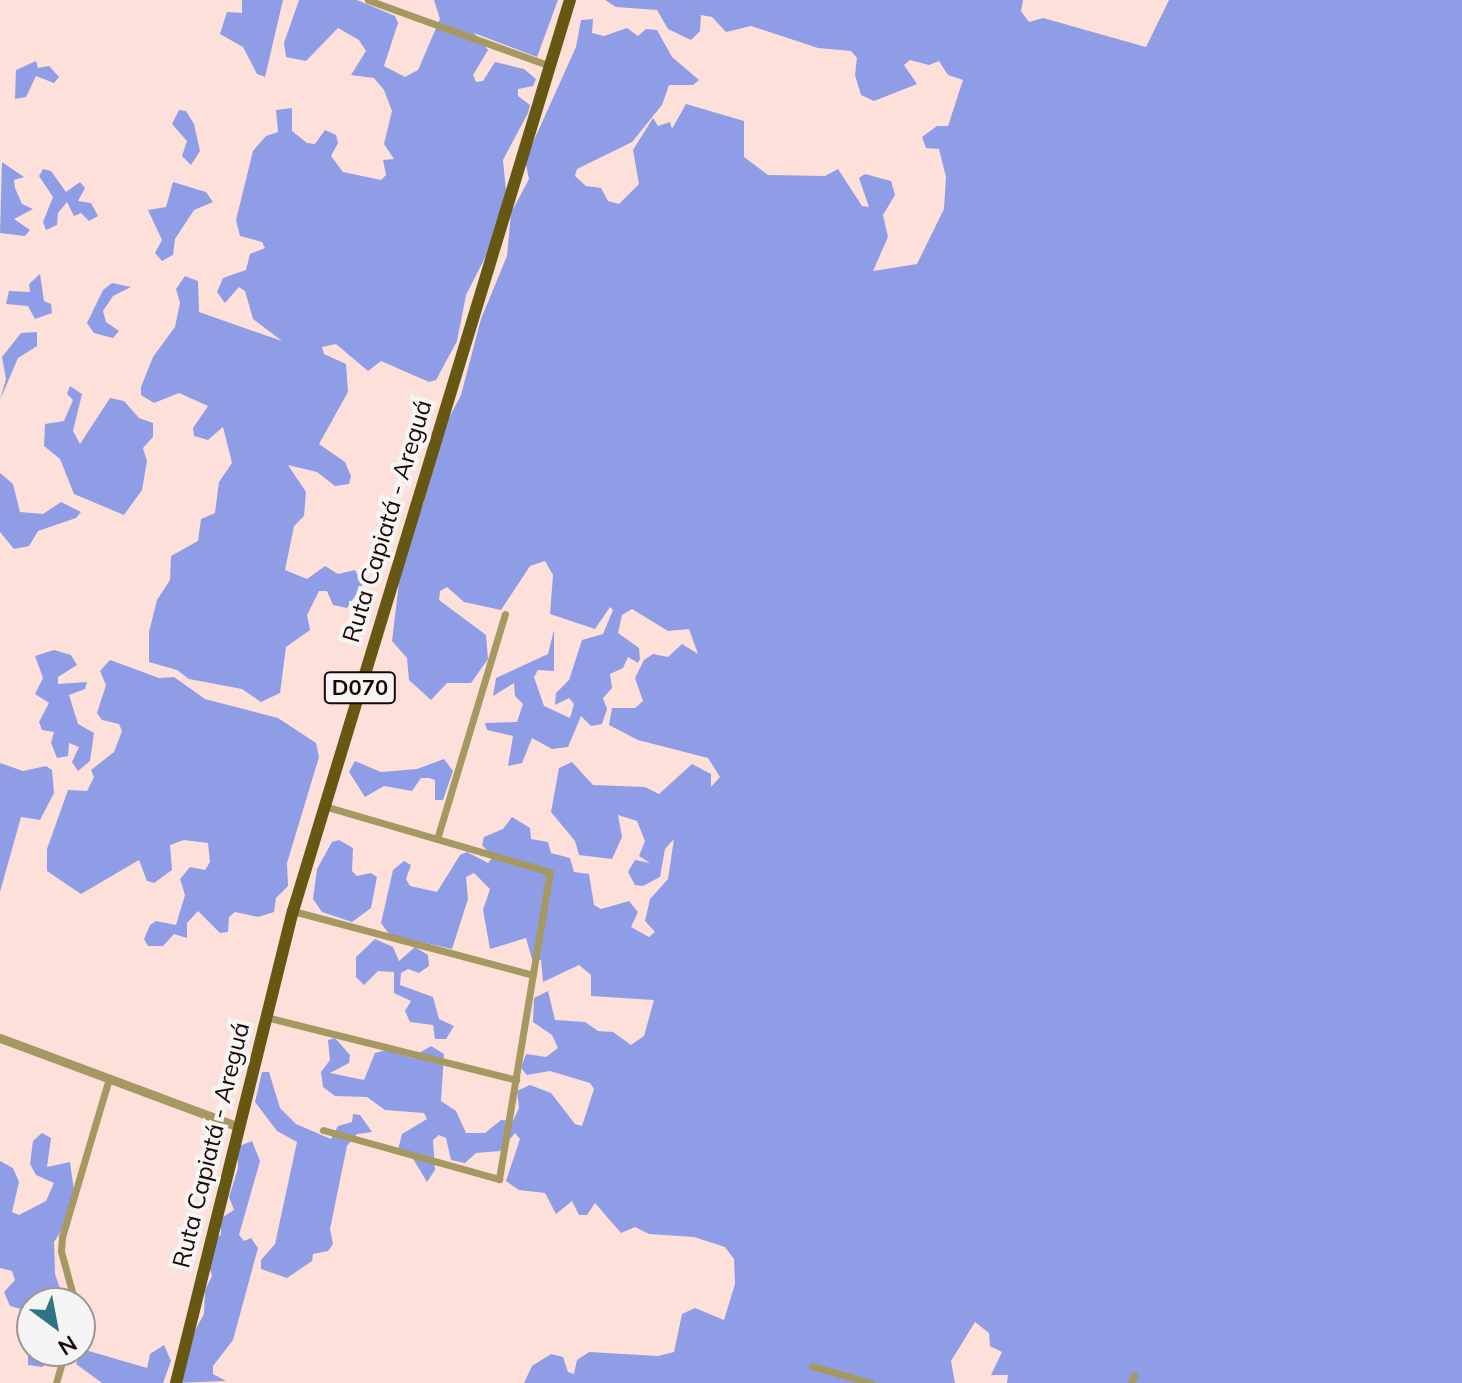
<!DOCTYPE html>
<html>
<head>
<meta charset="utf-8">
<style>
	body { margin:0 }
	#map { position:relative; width:1462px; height:1383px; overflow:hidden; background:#fde0d9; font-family:Mulish,sans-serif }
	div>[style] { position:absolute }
	.forest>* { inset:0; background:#8f9de6 }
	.minor>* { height:7px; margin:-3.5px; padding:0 3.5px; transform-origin:3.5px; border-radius:3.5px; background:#a69861 }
	.tertiary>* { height:9px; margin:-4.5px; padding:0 4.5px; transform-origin:4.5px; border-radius:4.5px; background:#a69861 }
	.primary>* { height:12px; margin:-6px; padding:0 6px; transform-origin:6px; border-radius:6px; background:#665713 }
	span { translate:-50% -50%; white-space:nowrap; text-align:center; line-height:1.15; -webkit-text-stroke:8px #f5f5f5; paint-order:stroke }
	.shield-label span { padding:2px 6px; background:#f5f5f5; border:2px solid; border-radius:6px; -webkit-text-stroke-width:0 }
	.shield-label { font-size:22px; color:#1d0703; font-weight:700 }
	.street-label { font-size:24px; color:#1d0703 }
	.north { position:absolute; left:16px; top:1287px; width:80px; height:80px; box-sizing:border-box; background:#f5f5f5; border:2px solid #9f9694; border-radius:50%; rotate:148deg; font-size:22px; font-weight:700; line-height:32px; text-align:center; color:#1d0703 }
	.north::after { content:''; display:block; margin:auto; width:28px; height:36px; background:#2f7483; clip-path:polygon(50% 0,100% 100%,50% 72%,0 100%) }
</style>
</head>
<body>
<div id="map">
	<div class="forest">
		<div style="clip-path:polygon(242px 0,283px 0,265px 77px,257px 74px,243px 47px,220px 34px,227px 12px,242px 13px)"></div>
		<div style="clip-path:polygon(299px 0,357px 0,395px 16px,398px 23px,384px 66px,405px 77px,418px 70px,440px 19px,434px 0,558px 0,537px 57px,474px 33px,488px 50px,473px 75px,476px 82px,483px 81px,495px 62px,524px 69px,536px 79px,533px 86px,518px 89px,518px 96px,530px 105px,528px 113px,503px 160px,506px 191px,491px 246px,466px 295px,457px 341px,436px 380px,429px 382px,381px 361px,368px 371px,336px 344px,322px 347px,324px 354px,346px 364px,348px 392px,319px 444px,345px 462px,351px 476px,349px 484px,335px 486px,317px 472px,288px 465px,306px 492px,304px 516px,294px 526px,285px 570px,307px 579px,325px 566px,338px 574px,355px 570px,363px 584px,347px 608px,333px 605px,327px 591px,319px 591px,307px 615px,310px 630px,286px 647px,280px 693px,261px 702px,242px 689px,189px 679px,177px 670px,149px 662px,149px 632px,157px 600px,170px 580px,171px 556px,198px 541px,201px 519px,215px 513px,219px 482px,232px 463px,223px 427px,208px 440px,194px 436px,193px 428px,208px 406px,179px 393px,154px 403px,141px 395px,141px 387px,153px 357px,175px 327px,180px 303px,176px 289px,185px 276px,198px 281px,199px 312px,282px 341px,253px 319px,245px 291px,239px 287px,225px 303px,217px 292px,223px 278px,246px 270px,250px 254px,265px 248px,262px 242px,240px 236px,236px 220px,253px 151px,266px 136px,278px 132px,276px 110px,292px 108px,292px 131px,307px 143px,315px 144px,325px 130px,336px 135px,338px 143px,331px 156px,343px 172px,381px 180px,386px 175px,383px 160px,394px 159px,384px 144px,392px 111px,384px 90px,374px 78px,351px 75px,366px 51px,359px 40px,338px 28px,306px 61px,286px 57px,284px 43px)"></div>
		<div style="clip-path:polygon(605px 0,1023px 0,1021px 11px,1029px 22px,1043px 18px,1146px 47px,1169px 0,1462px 0,1462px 1383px,1007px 1383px,1008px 1375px,991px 1375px,1002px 1352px,990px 1346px,989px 1333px,975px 1322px,951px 1361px,955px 1383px,524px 1383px,532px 1366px,551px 1354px,563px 1357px,568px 1372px,574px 1374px,577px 1360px,589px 1352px,658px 1356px,674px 1352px,682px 1314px,695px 1308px,724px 1320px,735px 1284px,734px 1259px,725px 1247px,694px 1237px,649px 1234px,635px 1227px,621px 1233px,595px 1203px,587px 1215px,579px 1215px,572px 1201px,556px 1214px,545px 1193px,519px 1190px,506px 1181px,520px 1139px,515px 1133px,500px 1151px,476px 1153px,465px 1163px,451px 1160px,446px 1138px,439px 1135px,433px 1140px,435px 1170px,427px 1182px,412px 1157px,398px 1150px,402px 1134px,427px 1119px,424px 1113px,385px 1110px,367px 1097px,335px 1096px,323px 1087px,321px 1072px,330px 1060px,328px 1040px,335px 1038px,350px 1055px,349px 1063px,330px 1073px,364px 1080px,375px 1053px,390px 1049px,411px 1058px,431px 1046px,444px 1054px,441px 1101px,456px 1111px,466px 1133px,485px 1133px,501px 1120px,513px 1121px,519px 1108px,517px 1091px,530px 1085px,551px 1093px,575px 1124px,582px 1126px,594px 1089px,590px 1083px,550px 1071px,527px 1075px,521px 1068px,526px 1054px,546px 1057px,558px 1048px,552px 1035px,533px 1022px,534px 998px,548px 991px,555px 1020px,585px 1022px,598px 1031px,613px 1032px,631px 1045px,644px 1036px,654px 1000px,591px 996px,591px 975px,579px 965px,543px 982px,541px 960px,532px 959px,526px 938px,490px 949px,483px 910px,490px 889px,474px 873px,466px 877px,468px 899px,452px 949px,390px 935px,381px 923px,393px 870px,404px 861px,411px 865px,406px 879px,410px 886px,437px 892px,460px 855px,467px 852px,488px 863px,493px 857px,482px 845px,484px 837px,503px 829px,512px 817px,530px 828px,531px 839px,548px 842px,551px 853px,570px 858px,574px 872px,589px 874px,594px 905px,601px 909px,629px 901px,638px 912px,631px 927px,649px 937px,655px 932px,645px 921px,650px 899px,668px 879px,674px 839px,665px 849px,660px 877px,643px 886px,635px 885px,628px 872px,635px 860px,650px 863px,639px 856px,645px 841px,637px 821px,618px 815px,622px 837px,612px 859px,579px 855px,575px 841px,551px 812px,559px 768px,572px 762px,593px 785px,645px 787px,659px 794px,692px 764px,711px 774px,711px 787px,720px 777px,708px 758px,638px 740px,609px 725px,612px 708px,635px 708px,643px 701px,635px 678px,644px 660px,653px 654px,668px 657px,682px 644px,698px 654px,689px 629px,668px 631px,632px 609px,622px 615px,618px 633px,639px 648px,640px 659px,638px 663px,628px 657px,623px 668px,610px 674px,612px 688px,603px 698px,607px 709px,602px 724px,591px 726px,581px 716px,568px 747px,552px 749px,532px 738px,522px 763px,508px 766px,513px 736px,487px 730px,485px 723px,517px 722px,523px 704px,515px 696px,514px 683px,493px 696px,496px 678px,548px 654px,554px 630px,554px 671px,538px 670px,534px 677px,544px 706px,570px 718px,574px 704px,569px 698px,555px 705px,556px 693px,569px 680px,582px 640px,603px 634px,613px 610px,610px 607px,595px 629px,550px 614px,553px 575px,545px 561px,530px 566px,501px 610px,464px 602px,447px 587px,440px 591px,439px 600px,486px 635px,488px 659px,471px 683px,447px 683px,431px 700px,409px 680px,407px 658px,392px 641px,402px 557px,424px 502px,421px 471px,461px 395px,481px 319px,507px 256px,511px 213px,529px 179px,525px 160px,576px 47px,581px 20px,593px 19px,592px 33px,604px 36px,627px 28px,638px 36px,646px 29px,657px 30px,672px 57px,699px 80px,693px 85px,669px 85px,662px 105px,632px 142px,577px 169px,575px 176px,586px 186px,601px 188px,608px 201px,619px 204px,639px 184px,633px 150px,653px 118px,658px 126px,670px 122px,672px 129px,686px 104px,744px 121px,744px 157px,768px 175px,825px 176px,838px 169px,862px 206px,869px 207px,859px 178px,865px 174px,891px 181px,895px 195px,883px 215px,888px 237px,873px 271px,917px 264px,944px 209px,946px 177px,939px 149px,926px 148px,922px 137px,937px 126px,948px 126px,963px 80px,948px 75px,939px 61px,929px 65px,910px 60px,904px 65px,917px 84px,874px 101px,861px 95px,855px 75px,857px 58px,851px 51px,818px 48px,751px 26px,726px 32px,712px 17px,701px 15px,700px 31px,691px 40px,668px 29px,657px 10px,616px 7px)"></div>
		<div style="clip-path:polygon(36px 61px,38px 68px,49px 66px,59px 77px,54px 83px,36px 76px,26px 97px,15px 99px,16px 70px)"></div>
		<div style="clip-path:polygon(179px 110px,186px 111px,194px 124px,200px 151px,191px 165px,182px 156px,187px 141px,172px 124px)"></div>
		<div style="clip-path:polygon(2px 162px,24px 177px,14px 180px,15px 188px,22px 204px,33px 209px,14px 219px,30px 230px,25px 236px,0 233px)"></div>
		<div style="clip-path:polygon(43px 169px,51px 171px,66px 192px,80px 182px,85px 188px,78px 201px,91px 203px,98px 216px,89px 221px,81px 213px,74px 216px,67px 202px,58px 213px,57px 225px,46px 230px,43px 222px,53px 197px,39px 176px)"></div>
		<div style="clip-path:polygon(173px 182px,206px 192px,213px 202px,194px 210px,175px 239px,173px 255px,162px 261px,155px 253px,162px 240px,148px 210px,166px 207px)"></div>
		<div style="clip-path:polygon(40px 274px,44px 301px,51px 304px,52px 313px,35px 319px,28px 306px,6px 304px,9px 291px,30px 292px,29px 284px)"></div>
		<div style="clip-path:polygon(112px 283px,131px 287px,113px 296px,103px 311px,106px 322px,119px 331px,113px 338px,94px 333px,87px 323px,103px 290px)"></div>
		<div style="clip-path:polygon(37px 332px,37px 346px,18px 358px,0 400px,6px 379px,2px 357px,21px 333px)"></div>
		<div style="clip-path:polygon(70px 386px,82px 394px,73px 431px,80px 444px,110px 398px,124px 401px,139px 418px,153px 423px,153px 437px,143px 448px,147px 461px,142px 490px,124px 515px,74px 494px,60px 459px,44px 446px,45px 424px,64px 421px,73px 400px,67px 394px)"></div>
		<div style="clip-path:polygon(0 473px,13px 484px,20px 512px,43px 514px,61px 502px,81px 512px,76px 518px,38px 531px,29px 546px,14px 549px,0 532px)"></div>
		<div style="clip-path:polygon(54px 650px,71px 655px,77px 665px,58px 677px,58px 684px,87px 682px,85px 689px,69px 695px,78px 724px,94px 733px,90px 761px,78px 771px,72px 762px,79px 747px,69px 743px,68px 756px,57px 758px,51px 743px,54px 732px,42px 730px,39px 722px,49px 703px,35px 694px,43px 678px,35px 656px)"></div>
		<div style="clip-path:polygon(110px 660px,159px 678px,174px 677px,205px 699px,278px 718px,316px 743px,319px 757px,287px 863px,288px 886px,276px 898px,274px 912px,258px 917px,235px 912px,229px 917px,228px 932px,220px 933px,198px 911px,187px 923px,187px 938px,174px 934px,163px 946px,148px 946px,144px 939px,150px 925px,156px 921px,176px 925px,185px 895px,180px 879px,190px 867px,205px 870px,210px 862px,208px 843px,184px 840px,170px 845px,172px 870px,154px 883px,147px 881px,139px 860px,81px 894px,47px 871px,47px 849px,68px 790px,87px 791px,94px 777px,91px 770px,114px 752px,122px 731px,119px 724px,102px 720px,97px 713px,106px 685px,100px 671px)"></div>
		<div style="clip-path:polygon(444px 759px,453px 771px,443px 800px,435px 800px,435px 780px,429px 778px,421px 778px,412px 791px,384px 786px,365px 797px,349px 772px,355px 761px,381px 772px,417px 769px)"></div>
		<div style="clip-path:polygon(0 763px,23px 771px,46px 766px,52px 770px,54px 793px,40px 820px,21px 817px,0 892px)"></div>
		<div style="clip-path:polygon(339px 840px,353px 848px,352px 871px,357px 876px,371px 873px,377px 877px,371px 908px,352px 922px,322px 912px,313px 899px,317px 869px,332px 842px)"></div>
		<div style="clip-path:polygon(375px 939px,393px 947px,399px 961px,415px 947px,428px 955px,429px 966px,419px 973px,408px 969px,401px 973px,400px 985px,433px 997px,439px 1019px,454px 1026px,446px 1039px,435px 1039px,433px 1025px,410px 1022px,405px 1011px,411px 1001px,394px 993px,394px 972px,378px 971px,364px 985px,356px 977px,356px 957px)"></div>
		<div style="clip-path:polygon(262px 1072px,269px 1072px,280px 1108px,296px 1124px,331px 1139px,338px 1126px,352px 1122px,353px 1114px,360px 1115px,372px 1132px,357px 1134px,347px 1146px,330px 1229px,333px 1244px,328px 1251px,313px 1254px,312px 1261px,287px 1278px,261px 1269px,261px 1260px,275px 1244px,297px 1142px,277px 1131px,255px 1102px)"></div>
		<div style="clip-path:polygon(42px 1133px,51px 1138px,47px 1167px,70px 1162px,74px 1191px,69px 1219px,54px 1242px,55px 1274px,65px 1303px,32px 1303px,32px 1351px,51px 1352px,49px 1362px,42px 1367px,28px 1365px,28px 1311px,10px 1306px,4px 1292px,15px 1280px,12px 1271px,0 1268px,0 1161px,13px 1168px,19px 1182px,12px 1212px,19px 1215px,46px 1201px,54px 1183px,36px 1175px,30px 1164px,33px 1141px)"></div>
		<div style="clip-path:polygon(252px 1141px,260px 1161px,239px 1235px,244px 1241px,251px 1238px,258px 1248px,233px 1340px,213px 1366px,213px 1374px,226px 1381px,177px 1383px,189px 1354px,186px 1347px,204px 1314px,205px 1290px,212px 1276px,208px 1261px,211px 1245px,221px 1234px,221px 1218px,234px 1210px,229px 1197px,238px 1168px,237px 1147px)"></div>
		<div style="clip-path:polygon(164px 1345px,171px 1361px,163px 1383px,102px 1383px,76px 1364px,82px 1349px,147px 1368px,150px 1354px)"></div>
	</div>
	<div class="minor">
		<div style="left:368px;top:0;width:194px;rotate:19.9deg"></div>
		<div style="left:437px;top:839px;width:235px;rotate:-73.2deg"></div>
		<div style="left:293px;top:911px;width:248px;rotate:14.9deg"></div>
		<div style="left:266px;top:1017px;width:258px;rotate:14.1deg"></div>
		<div style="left:323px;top:1130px;width:183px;rotate:15.6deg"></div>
		<div style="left:499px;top:1179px;width:311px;rotate:-80.6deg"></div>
		<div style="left:550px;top:872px;width:235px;rotate:-163.7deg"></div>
		<div style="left:75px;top:1303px;width:54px;rotate:-105.1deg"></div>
		<div style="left:61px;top:1251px;width:14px;rotate:-86deg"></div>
		<div style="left:62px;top:1237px;width:166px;rotate:-73.5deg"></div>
		<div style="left:812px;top:1366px;width:61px;rotate:16.1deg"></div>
		<div style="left:56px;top:1383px;width:33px;rotate:-74deg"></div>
		<div style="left:1131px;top:1383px;width:8px;rotate:-67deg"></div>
	</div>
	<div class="tertiary">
		<div style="left:0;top:1038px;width:253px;rotate:20.4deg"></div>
	</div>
	<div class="primary">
		<div style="left:176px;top:1383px;width:486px;rotate:-76.1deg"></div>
		<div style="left:293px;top:911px;width:952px;rotate:-73.09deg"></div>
	</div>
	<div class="shield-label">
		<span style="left:360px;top:688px">D070</span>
	</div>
	<div class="street-label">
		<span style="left:387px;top:521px;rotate:-73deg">Ruta Capiatá - Areguá</span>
		<span style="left:211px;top:1145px;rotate:-76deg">Ruta Capiatá - Areguá</span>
	</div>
	<div class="north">N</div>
</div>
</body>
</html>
